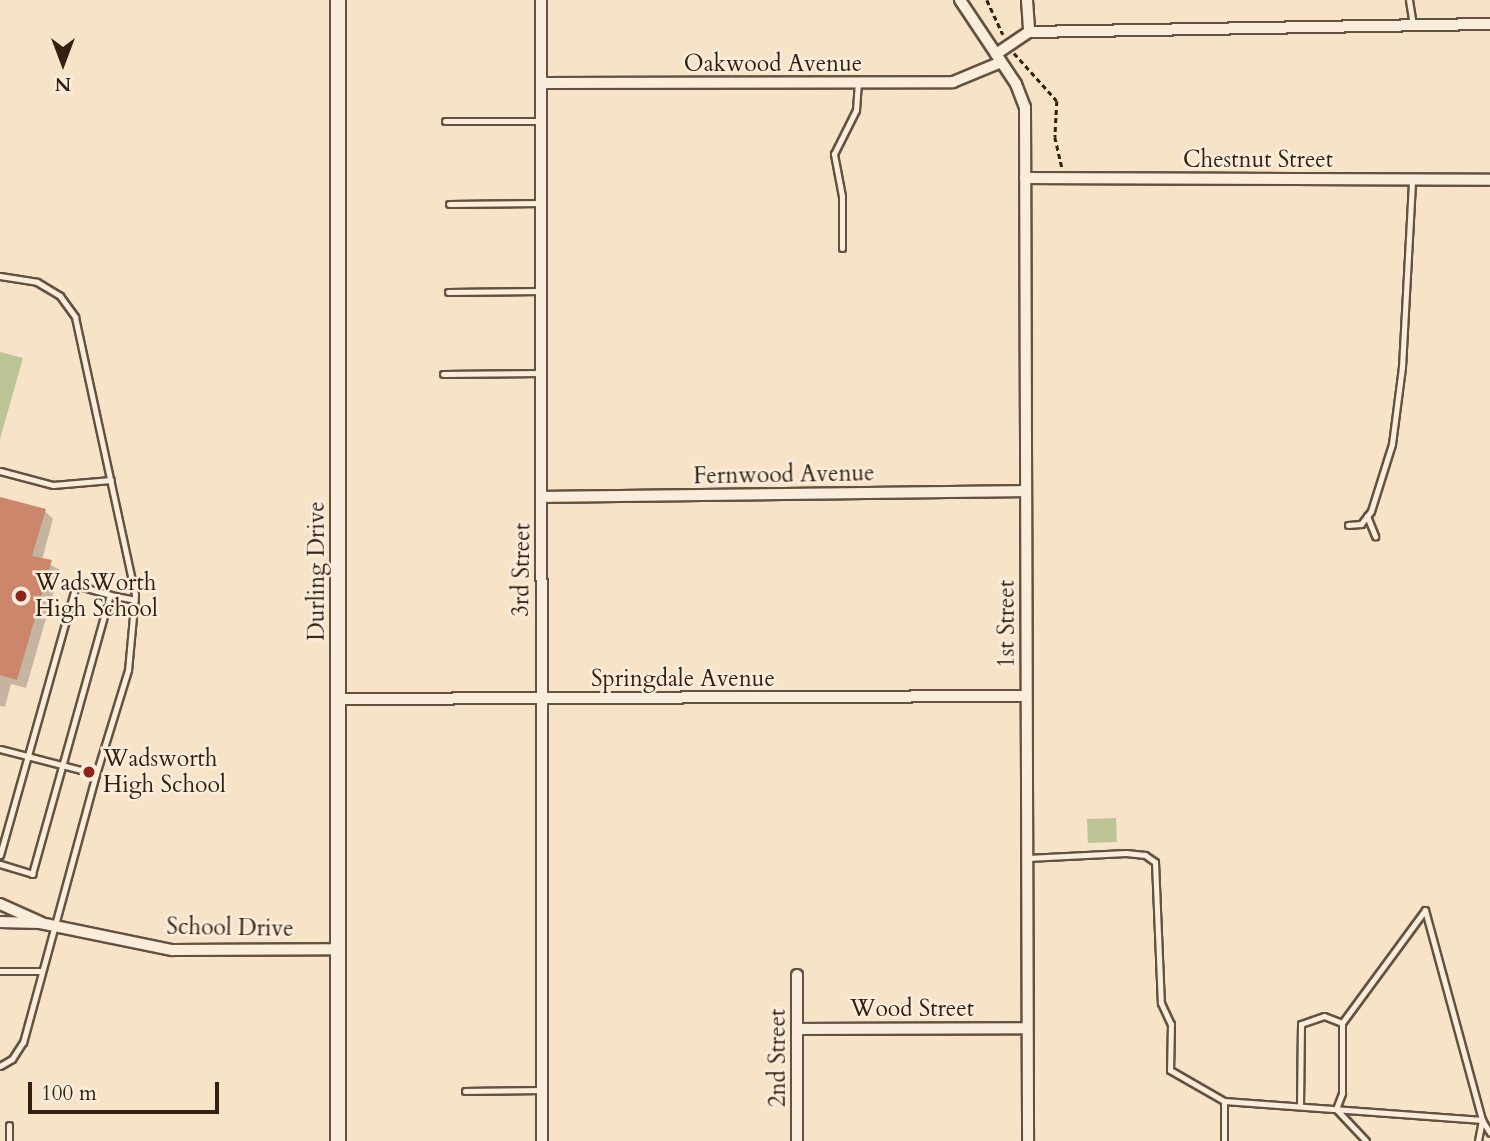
<!DOCTYPE html>
<html>
<head>
<meta charset="utf-8">
<style>
	body { margin:0 }
	#map { position:relative; width:1490px; height:1141px; overflow:hidden; background:#f7e3c8; font-family:Cardo,serif }
	div>[style] { position:absolute }
	.green>* { inset:0; background:#bcc496; transform-origin:0 0 }
	.shadow>* { inset:0; background:#0003 }
	.building>* { inset:0; background:#cc866c }
	.path>* { height:2.5px; margin-top:-1.25px; transform-origin:0; background:repeating-linear-gradient(90deg,#322111 0 5px,transparent 0 8.5px) }
	.roads { filter:drop-shadow(2px 0 #63523f) drop-shadow(-2px 0 #63523f) drop-shadow(0 2px #63523f) drop-shadow(0 -2px #63523f) }
	.lane>* { height:5px; margin:-2.5px; padding:0 2.5px; transform-origin:2.5px; border-radius:2.5px; background:#faeddb }
	.street>* { height:10px; margin:-5px; padding:0 5px; transform-origin:5px; border-radius:5px; background:#faeddb }
	.secondary>* { height:14px; margin:-7px; padding:0 7px; transform-origin:7px; border-radius:7px; background:#faeddb }
	.dots>* { width:19px; height:19px; translate:-50% -50%; box-sizing:border-box; border:4px solid #faeddb; border-radius:50% }
	span { translate:-50% -50%; white-space:nowrap; text-align:center; line-height:1.15; -webkit-text-stroke:5px #faeddb; paint-order:stroke }
	.street-label { font-size:23px; color:#322111 }
	.poi-label { font-size:23px; color:#322111 }
	.left { translate:0 -50%; text-align:left }
	.north { position:absolute; left:28px; top:28px; width:70px; height:70px; -webkit-text-stroke:5px #faeddb; paint-order:stroke; rotate:180deg; font-size:19px; font-weight:700; line-height:28px; text-align:center; color:#322111 }
	.north::after { content:''; display:block; margin:auto; width:24px; height:32px; background:#322111; clip-path:polygon(50% 0,100% 100%,50% 72%,0 100%) }
	.scale { position:absolute; left:28px; top:1082px; width:191px; height:32px; box-sizing:border-box; border:4px solid #322111; border-top:0; padding-left:9px; font-size:21px; line-height:24px; white-space:nowrap; color:#322111; -webkit-text-stroke:5px #faeddb; paint-order:stroke }
</style>
</head>
<body>
<div id="map">
	<div class="green">
		<div style="clip-path:polygon(0 352px,23px 358px,0 439px)"></div>
		<div style="left:1116px;top:818px;width:24px;height:29px;rotate:88deg"></div>
	</div>
	<div class="shadow">
		<div style="clip-path:polygon(0 498px,45px 511px,53px 519px,42px 560px,60px 570px,26px 688px,11px 684px,5px 707px,0 706px)"></div>
	</div>
	<div class="building">
		<div style="clip-path:polygon(0 497px,46px 509px,32px 556px,52px 560px,17px 680px,0 675px)"></div>
	</div>
	<div class="path">
		<div style="left:987px;top:0;width:38px;rotate:65deg"></div>
		<div style="left:1014px;top:53px;width:64px;rotate:48.1deg"></div>
		<div style="left:1057px;top:101px;width:36px;rotate:93deg"></div>
		<div style="left:1055px;top:137px;width:32px;rotate:77deg"></div>
	</div>
	<div class="roads">
		<div class="lane">
			<div style="left:1409px;top:0;width:25px;rotate:81deg"></div>
			<div style="left:445px;top:121px;width:96px"></div>
			<div style="left:449px;top:204px;width:92px;rotate:-0.6deg"></div>
			<div style="left:842px;top:248px;width:52px;rotate:-90deg"></div>
			<div style="left:842px;top:196px;width:43px;rotate:-100.8deg"></div>
			<div style="left:834px;top:154px;width:49px;rotate:-63.4deg"></div>
			<div style="left:856px;top:110px;width:26px;rotate:-86deg"></div>
			<div style="left:0;top:276px;width:37px;rotate:9deg"></div>
			<div style="left:37px;top:282px;width:27px;rotate:31deg"></div>
			<div style="left:60px;top:296px;width:26px;rotate:54deg"></div>
			<div style="left:75px;top:317px;width:284px;rotate:77.8deg"></div>
			<div style="left:135px;top:595px;width:75px;rotate:95.3deg"></div>
			<div style="left:128px;top:670px;width:109px;rotate:107.1deg"></div>
			<div style="left:448px;top:292px;width:93px;rotate:-0.6deg"></div>
			<div style="left:443px;top:374px;width:98px;rotate:-0.6deg"></div>
			<div style="left:0;top:471px;width:55px;rotate:14.8deg"></div>
			<div style="left:53px;top:485px;width:58px;rotate:-4.9deg"></div>
			<div style="left:1367px;top:516px;width:22px;rotate:68deg"></div>
			<div style="left:1348px;top:525px;width:13px;rotate:-4deg"></div>
			<div style="left:1361px;top:524px;width:16px;rotate:-52deg"></div>
			<div style="left:1371px;top:511px;width:70px;rotate:-72.6deg"></div>
			<div style="left:1392px;top:444px;width:78px;rotate:-82.6deg"></div>
			<div style="left:1402px;top:367px;width:187px;rotate:-86.9deg"></div>
			<div style="left:0;top:749px;width:99px;rotate:14.6deg"></div>
			<div style="left:96px;top:774px;width:278px;rotate:105.2deg"></div>
			<div style="left:23px;top:1042px;width:20px;rotate:123deg"></div>
			<div style="left:12px;top:1059px;width:14px;rotate:150deg"></div>
			<div style="left:0;top:855px;width:280px;rotate:-74.3deg"></div>
			<div style="left:76px;top:585px;width:35px;rotate:16deg"></div>
			<div style="left:1027px;top:858px;width:99px;rotate:-2.9deg"></div>
			<div style="left:1126px;top:853px;width:19px;rotate:6deg"></div>
			<div style="left:1145px;top:855px;width:12px;rotate:35deg"></div>
			<div style="left:1155px;top:862px;width:141px;rotate:87.6deg"></div>
			<div style="left:1161px;top:1003px;width:23px;rotate:65deg"></div>
			<div style="left:1171px;top:1024px;width:46px;rotate:91.2deg"></div>
			<div style="left:1170px;top:1070px;width:62px;rotate:29.9deg"></div>
			<div style="left:1224px;top:1101px;width:259px;rotate:4.2deg"></div>
			<div style="left:1482px;top:1120px;width:21px;rotate:101deg"></div>
			<div style="left:0;top:864px;width:34px;rotate:17deg"></div>
			<div style="left:32px;top:874px;width:290px;rotate:-74.4deg"></div>
			<div style="left:110px;top:595px;width:25px;rotate:11deg"></div>
			<div style="left:1425px;top:910px;width:218px;rotate:74.8deg"></div>
			<div style="left:1482px;top:1120px;width:15px;rotate:58deg"></div>
			<div style="left:0;top:971px;width:41px"></div>
			<div style="left:465px;top:1091px;width:76px;rotate:-0.8deg"></div>
			<div style="left:1224px;top:1101px;width:40px;rotate:90deg"></div>
			<div style="left:1300px;top:1106px;width:82px;rotate:-89.3deg"></div>
			<div style="left:1301px;top:1024px;width:24px;rotate:-19deg"></div>
			<div style="left:1324px;top:1016px;width:19px;rotate:21deg"></div>
			<div style="left:1336px;top:1109px;width:17px;rotate:-69deg"></div>
			<div style="left:1342px;top:1093px;width:70px;rotate:-90deg"></div>
			<div style="left:1342px;top:1023px;width:140px;rotate:-53.7deg"></div>
			<div style="left:1336px;top:1109px;width:44px;rotate:46.8deg"></div>
			<div style="left:9px;top:1125px;width:16px;rotate:90deg"></div>
		</div>
		<div class="street">
			<div style="left:541px;top:0;width:1141px;rotate:89.95deg"></div>
			<div style="left:960px;top:0;width:101px;rotate:56.3deg"></div>
			<div style="left:1016px;top:84px;width:25px;rotate:69deg"></div>
			<div style="left:1025px;top:107px;width:1034px;rotate:89.83deg"></div>
			<div style="left:1027px;top:0;width:32px;rotate:86deg"></div>
			<div style="left:996px;top:54px;width:40px;rotate:-34deg"></div>
			<div style="left:1029px;top:32px;width:461px;rotate:-1deg"></div>
			<div style="left:541px;top:83px;width:412px;rotate:-0.1deg"></div>
			<div style="left:953px;top:82px;width:52px;rotate:-22.6deg"></div>
			<div style="left:1025px;top:178px;width:465px;rotate:0.2deg"></div>
			<div style="left:542px;top:497px;width:484px;rotate:-0.7deg"></div>
			<div style="left:340px;top:699px;width:686px;rotate:-0.25deg"></div>
			<div style="left:0;top:904px;width:44px;rotate:24.2deg"></div>
			<div style="left:0;top:922px;width:40px;rotate:1.4deg"></div>
			<div style="left:40px;top:923px;width:135px;rotate:11.6deg"></div>
			<div style="left:172px;top:950px;width:166px;rotate:-0.3deg"></div>
			<div style="left:797px;top:975px;width:166px;rotate:90deg"></div>
			<div style="left:797px;top:1029px;width:230px;rotate:-0.2deg"></div>
		</div>
		<div class="secondary">
			<div style="left:338px;top:0;width:1141px;rotate:90deg"></div>
		</div>
	</div>
	<div class="dots">
		<div style="left:21px;top:596px;background:#8f2418"></div>
		<div style="left:89px;top:772px;background:#8f2418"></div>
	</div>
	<div class="street-label">
		<span style="left:773px;top:64px">Oakwood Avenue</span>
		<span style="left:1258px;top:160px">Chestnut Street</span>
		<span style="left:784px;top:475px;rotate:-1deg">Fernwood Avenue</span>
		<span style="left:522px;top:570px;rotate:-89deg">3rd Street</span>
		<span style="left:317px;top:571px;rotate:-90deg">Durling Drive</span>
		<span style="left:1007px;top:624px;rotate:-90deg">1st Street</span>
		<span style="left:683px;top:679px">Springdale Avenue</span>
		<span style="left:230px;top:928px;rotate:1deg">School Drive</span>
		<span style="left:912px;top:1009px">Wood Street</span>
		<span style="left:778px;top:1058px;rotate:-90deg">2nd Street</span>
	</div>
	<div class="poi-label">
		<span class="left" style="left:35px;top:596px">WadsWorth<br>High School</span>
		<span class="left" style="left:103px;top:772px">Wadsworth<br>High School</span>
	</div>
	<div class="north">N</div>
	<div class="scale">100 m</div>
</div>
</body>
</html>
